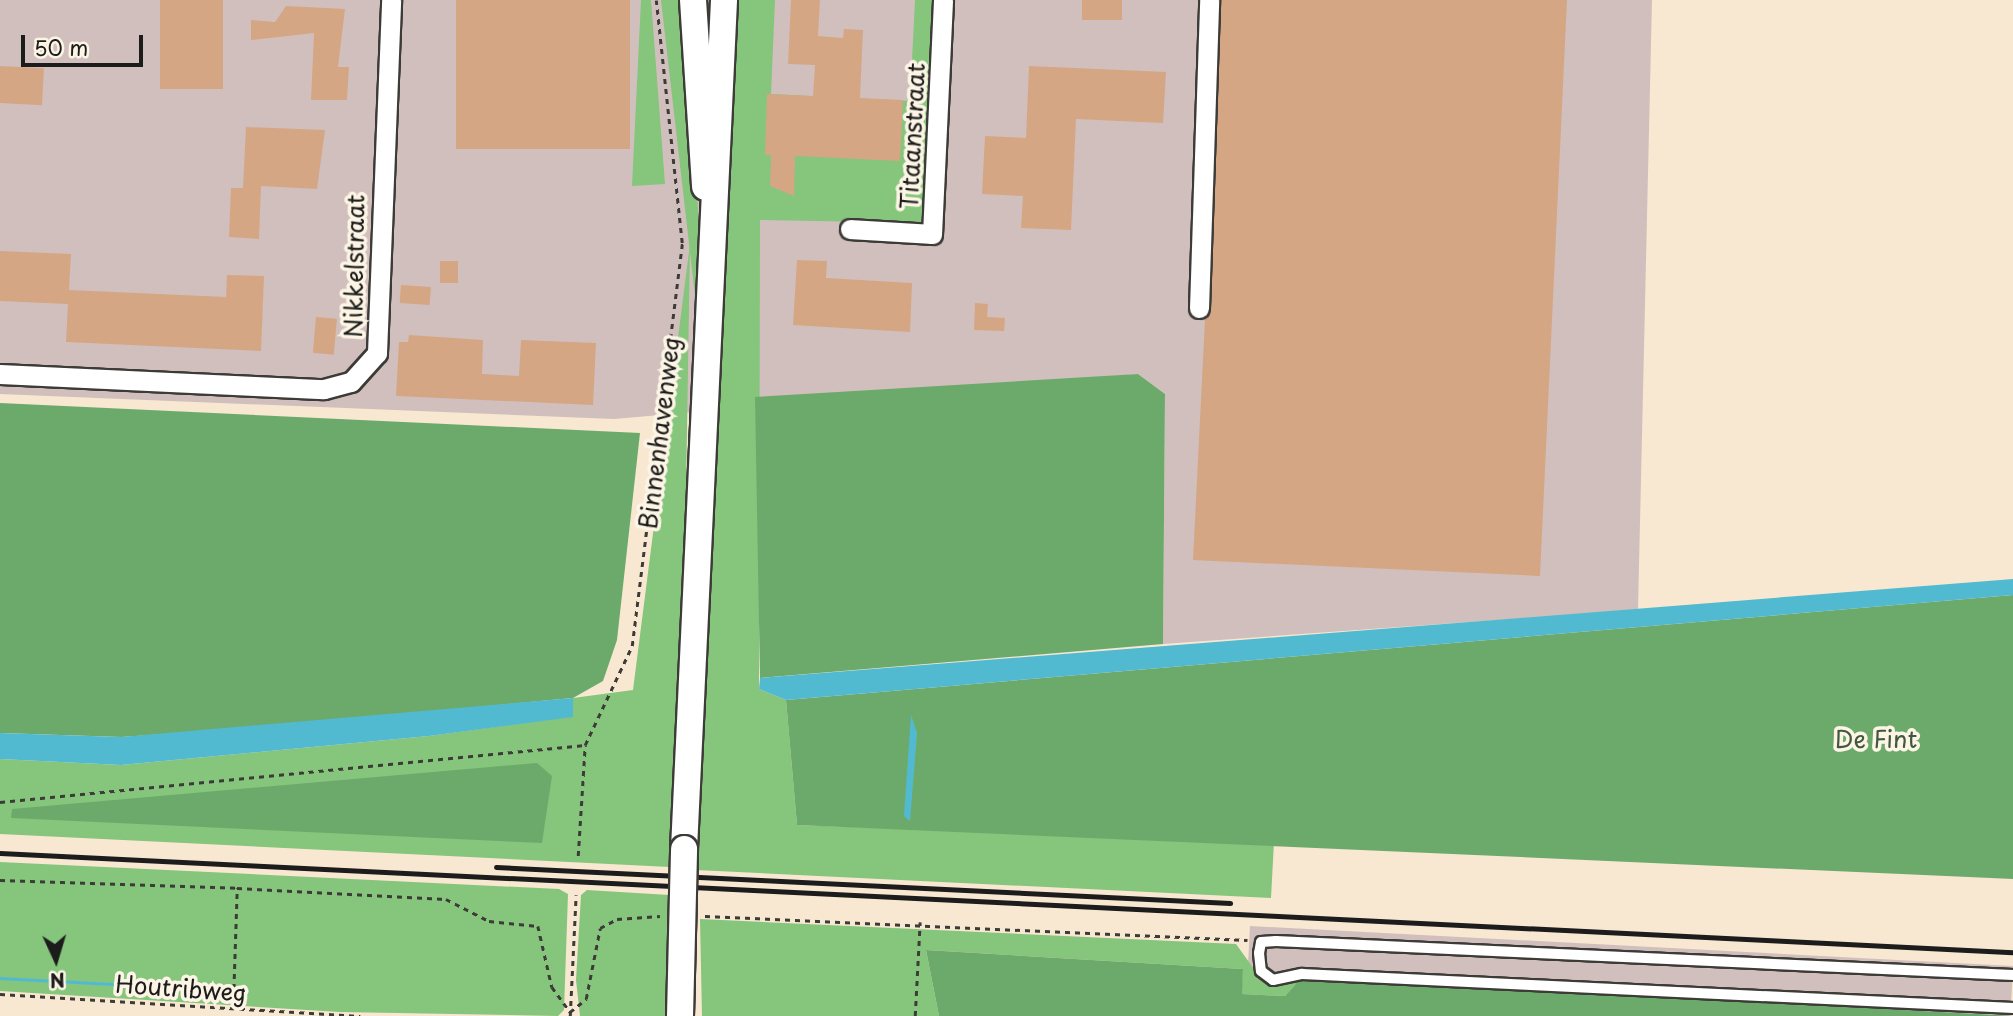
<!DOCTYPE html>
<html>
<head>
<meta charset="utf-8">
<style>
	body { margin:0 }
	#map { position:relative; width:2013px; height:1016px; overflow:hidden; background:#f8e8d1; font-family:"Playpen Sans",sans-serif }
	div>[style] { position:absolute }
	.industrial>* { inset:0; background:#d1bfbd; transform-origin:0 0 }
	.green>* { inset:0; background:#85c57c }
	.forest>* { inset:0; background:#6caa6c }
	.water>* { inset:0; background:#52bad0; transform-origin:0 0 }
	.building>* { inset:0; background:#d5a684; transform-origin:0 0 }
	.path>* { height:2.5px; margin-top:-1.25px; transform-origin:0; background:repeating-linear-gradient(90deg,#3d3b37 0 5px,transparent 0 10px) }
	.roads { filter:drop-shadow(2px 0 #3d3b37) drop-shadow(-2px 0 #3d3b37) drop-shadow(0 2px #3d3b37) drop-shadow(0 -2px #3d3b37) }
	.service>* { height:10px; margin:-5px; padding:0 5px; transform-origin:5px; border-radius:5px; background:#fff }
	.minor>* { height:19px; margin:-9.5px; padding:0 9.5px; transform-origin:9.5px; border-radius:9.5px; background:#fff }
	.secondary>* { height:26px; margin:-13px; padding:0 13px; transform-origin:13px; border-radius:13px; background:#fff }
	.rail>* { height:5px; margin:-2.5px; padding:0 2.5px; transform-origin:2.5px; border-radius:2.5px; background:#1c1c1c }
	.bridges { filter:drop-shadow(2px 0 #3d3b37) drop-shadow(-2px 0 #3d3b37) drop-shadow(0 2px #3d3b37) drop-shadow(0 -2px #3d3b37) }
	.secondary-bridge>* { height:26px; margin:-13px; padding:0 13px; transform-origin:13px; border-radius:13px; background:#fff }
	span { translate:-50% -50%; white-space:nowrap; text-align:center; line-height:1.15; -webkit-text-stroke:7px #fcf5e5; paint-order:stroke }
	.street-label { font-size:24px; color:#1c1c1c }
	.park-label { font-size:24px; color:#41573e }
	.north { position:absolute; left:21px; top:925px; width:70px; height:70px; -webkit-text-stroke:5px #fcf5e5; paint-order:stroke; rotate:176deg; font-size:19px; font-weight:700; line-height:28px; text-align:center; color:#1c1c1c }
	.north::after { content:''; display:block; margin:auto; width:24px; height:32px; background:#1c1c1c; clip-path:polygon(50% 0,100% 100%,50% 72%,0 100%) }
	.scale { position:absolute; left:21px; top:35px; width:122px; height:32px; box-sizing:border-box; border:4px solid #1c1c1c; border-top:0; padding-left:9px; font-size:21px; line-height:24px; white-space:nowrap; color:#1c1c1c; -webkit-text-stroke:5px #fcf5e5; paint-order:stroke }
</style>
</head>
<body>
<div id="map">
	<div class="industrial">
		<div style="clip-path:polygon(0 0,1652px 0,1638px 610px,1163px 644px,1165px 394px,1138px 374px,614px 419px,0 394px)"></div>
		<div style="left:1250px;top:926px;width:764px;height:56px;rotate:3deg"></div>
	</div>
	<div class="green">
		<div style="clip-path:polygon(641px 0,651px 0,665px 184px,632px 186px)"></div>
		<div style="clip-path:polygon(661px 0,683px 0,699px 223px,697px 313px)"></div>
		<div style="clip-path:polygon(731px 0,775px 0,771px 94px,910px 101px,915px 0,936px 0,925px 223px,760px 220px,759px 689px,786px 700px,797px 825px,1274px 842px,1271px 898px,696px 870px)"></div>
		<div style="clip-path:polygon(690px 244px,683px 681px,670px 867px,0 834px,0 759px,121px 765px,429px 736px,573px 716px,573px 698px,633px 690px)"></div>
		<div style="clip-path:polygon(0 862px,559px 889px,568px 894px,564px 1010px,558px 1016px,340px 1012px,0 991px)"></div>
		<div style="clip-path:polygon(587px 890px,669px 895px,666px 1016px,580px 1016px,576px 980px,581px 895px)"></div>
		<div style="clip-path:polygon(700px 919px,1236px 944px,1264px 983px,1302px 977px,1285px 996px,1241px 994px,1243px 969px,926px 950px,939px 1016px,702px 1016px)"></div>
	</div>
	<div class="forest">
		<div style="clip-path:polygon(1138px 374px,1165px 394px,1163px 644px,760px 678px,755px 397px)"></div>
		<div style="clip-path:polygon(0 403px,640px 433px,617px 640px,603px 681px,573px 698px,241px 729px,121px 737px,0 733px)"></div>
		<div style="clip-path:polygon(2013px 595px,2013px 879px,797px 825px,786px 700px)"></div>
		<div style="clip-path:polygon(537px 763px,552px 776px,542px 843px,11px 818px,12px 809px)"></div>
		<div style="clip-path:polygon(926px 950px,1243px 969px,1242px 994px,1285px 996px,1302px 977px,2013px 1016px,939px 1016px)"></div>
	</div>
	<div class="water">
		<div style="clip-path:polygon(2013px 579px,2013px 595px,786px 700px,759px 689px,760px 678px)"></div>
		<div style="clip-path:polygon(573px 698px,573px 717px,429px 736px,121px 765px,0 759px,0 733px,121px 737px)"></div>
		<div style="clip-path:polygon(911px 715px,917px 733px,910px 821px,904px 816px)"></div>
		<div style="left:0;top:977px;width:199px;height:3px;rotate:3deg"></div>
	</div>
	<div class="building">
		<div style="left:160px;top:0;width:63px;height:89px"></div>
		<div style="left:456px;top:0;width:174px;height:149px"></div>
		<div style="clip-path:polygon(791px 0,820px 0,818px 36px,843px 38px,844px 29px,863px 30px,860px 98px,903px 100px,900px 161px,795px 156px,794px 196px,770px 186px,771px 155px,765px 155px,767px 94px,813px 96px,815px 65px,788px 64px)"></div>
		<div style="left:1082px;top:0;width:40px;height:20px"></div>
		<div style="clip-path:polygon(1221px 0,1567px 0,1540px 576px,1193px 560px,1205px 319px,1211px 308px)"></div>
		<div style="clip-path:polygon(286px 6px,345px 9px,338px 67px,349px 67px,347px 100px,311px 100px,314px 33px,251px 40px,251px 20px,275px 22px)"></div>
		<div style="left:0;top:66px;width:44px;height:37px;rotate:3deg"></div>
		<div style="clip-path:polygon(1029px 66px,1166px 72px,1163px 123px,1076px 119px,1071px 230px,1021px 228px,1023px 196px,982px 194px,985px 136px,1026px 138px)"></div>
		<div style="clip-path:polygon(246px 127px,325px 130px,317px 189px,261px 186px,259px 239px,229px 237px,231px 188px,243px 188px)"></div>
		<div style="clip-path:polygon(0 251px,71px 254px,69px 290px,226px 297px,227px 275px,264px 276px,261px 351px,66px 342px,68px 304px,0 301px)"></div>
		<div style="clip-path:polygon(797px 260px,827px 261px,826px 278px,912px 283px,910px 332px,793px 325px)"></div>
		<div style="left:440px;top:261px;width:18px;height:22px"></div>
		<div style="left:401px;top:285px;width:30px;height:18px;rotate:4deg"></div>
		<div style="clip-path:polygon(975px 303px,988px 304px,987px 317px,1005px 318px,1004px 331px,974px 330px)"></div>
		<div style="left:316px;top:317px;width:21px;height:36px;rotate:5deg"></div>
		<div style="clip-path:polygon(409px 335px,483px 340px,482px 374px,519px 376px,521px 340px,596px 343px,593px 405px,396px 396px,399px 342px,408px 342px)"></div>
	</div>
	<div class="path">
		<div style="left:0;top:802px;width:588px;rotate:-5.57deg"></div>
		<div style="left:578px;top:856px;width:111px;rotate:-86.4deg"></div>
		<div style="left:585px;top:745px;width:110px;rotate:-64.6deg"></div>
		<div style="left:632px;top:646px;width:406px;rotate:-82.9deg"></div>
		<div style="left:682px;top:243px;width:244px;rotate:-96.1deg"></div>
		<div style="left:0;top:880px;width:237px;rotate:1.9deg"></div>
		<div style="left:705px;top:916px;width:543px;rotate:2.54deg"></div>
		<div style="left:0;top:994px;width:361px;rotate:3.5deg"></div>
		<div style="left:233px;top:1009px;width:121px;rotate:-88.1deg"></div>
		<div style="left:237px;top:888px;width:209px;rotate:3deg"></div>
		<div style="left:446px;top:899px;width:48px;rotate:27.1deg"></div>
		<div style="left:489px;top:921px;width:49px;rotate:5.8deg"></div>
		<div style="left:538px;top:926px;width:63px;rotate:77.1deg"></div>
		<div style="left:552px;top:987px;width:31px;rotate:54deg"></div>
		<div style="left:570px;top:1012px;width:21px;rotate:-39deg"></div>
		<div style="left:586px;top:999px;width:72px;rotate:-78.8deg"></div>
		<div style="left:600px;top:928px;width:19px;rotate:-28deg"></div>
		<div style="left:617px;top:919px;width:43px;rotate:-4deg"></div>
		<div style="left:570px;top:1016px;width:121px;rotate:-87.2deg"></div>
		<div style="left:915px;top:1016px;width:94px;rotate:-87deg"></div>
	</div>
	<div class="roads">
		<div class="service">
			<div style="left:2013px;top:975px;width:738px;rotate:-177.36deg"></div>
			<div style="left:1276px;top:941px;width:15px;rotate:176deg"></div>
			<div style="left:1261px;top:942px;width:11px;rotate:100deg"></div>
			<div style="left:1259px;top:953px;width:18px;rotate:84deg"></div>
			<div style="left:1261px;top:971px;width:15px;rotate:37deg"></div>
			<div style="left:1273px;top:980px;width:30px;rotate:-12deg"></div>
			<div style="left:1302px;top:974px;width:712px;rotate:2.74deg"></div>
		</div>
		<div class="minor">
			<div style="left:850px;top:229px;width:82px;rotate:3.5deg"></div>
			<div style="left:932px;top:234px;width:234px;rotate:-87.3deg"></div>
			<div style="left:1199px;top:308px;width:308px;rotate:-88.1deg"></div>
			<div style="left:0;top:374px;width:324px;rotate:2.7deg"></div>
			<div style="left:324px;top:389px;width:28px;rotate:-15deg"></div>
			<div style="left:351px;top:382px;width:39px;rotate:-48deg"></div>
			<div style="left:377px;top:353px;width:353px;rotate:-87.7deg"></div>
		</div>
		<div class="secondary">
			<div style="left:693px;top:0;width:187px;rotate:86.3deg"></div>
			<div style="left:684px;top:849px;width:850px;rotate:-87.3deg"></div>
		</div>
	</div>
	<div class="rail">
		<div style="left:0;top:853px;width:2015px;rotate:2.82deg"></div>
		<div style="left:496px;top:867px;width:735px;rotate:2.81deg"></div>
	</div>
	<div class="bridges">
		<div class="secondary-bridge">
			<div style="left:680px;top:1016px;width:167px;rotate:-88.6deg"></div>
		</div>
	</div>
	<div class="street-label">
		<span style="left:912px;top:136px;rotate:-87deg">Titaanstraat</span>
		<span style="left:354px;top:266px;rotate:-89deg">Nikkelstraat</span>
		<span style="left:659px;top:433px;rotate:-83deg">Binnenhavenweg</span>
		<span style="left:181px;top:988px;rotate:4deg">Houtribweg</span>
	</div>
	<div class="park-label">
		<span style="left:1876px;top:739px">De Fint</span>
	</div>
	<div class="north">N</div>
	<div class="scale">50 m</div>
</div>
</body>
</html>
